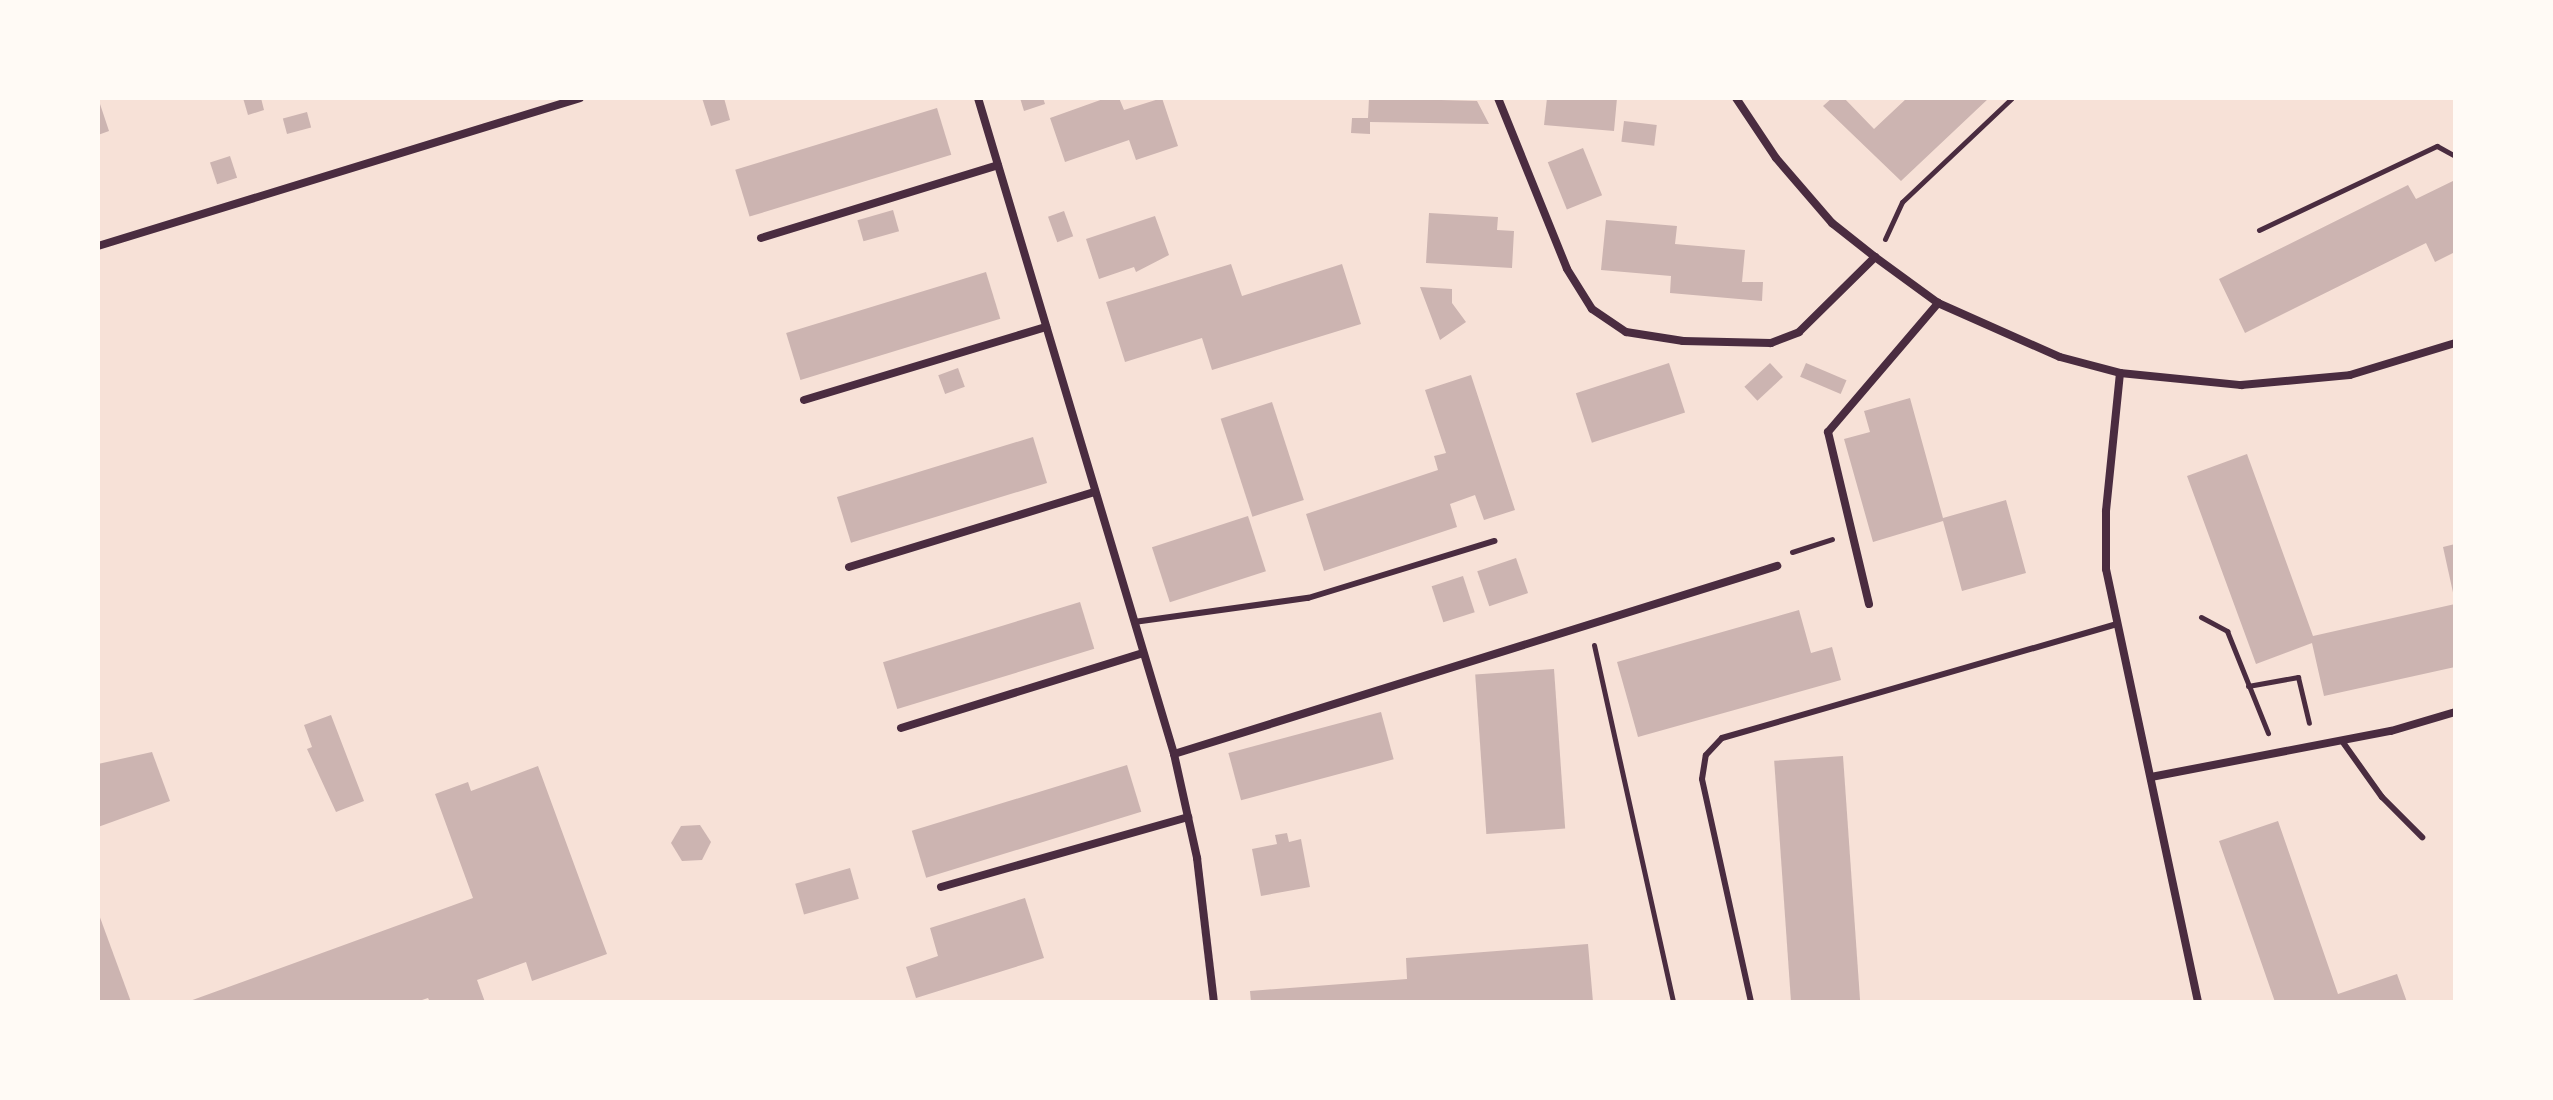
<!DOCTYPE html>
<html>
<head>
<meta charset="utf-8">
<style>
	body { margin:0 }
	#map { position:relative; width:2553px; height:1100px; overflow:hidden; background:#f7e1d7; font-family:"Open Sans",sans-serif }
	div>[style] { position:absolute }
	.building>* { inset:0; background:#ccb4b1; transform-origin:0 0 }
	.path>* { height:5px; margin:-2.5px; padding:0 2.5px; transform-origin:2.5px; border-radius:2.5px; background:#4a2c40 }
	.service>* { height:6px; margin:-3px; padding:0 3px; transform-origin:3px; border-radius:3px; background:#4a2c40 }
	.minor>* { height:8px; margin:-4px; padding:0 4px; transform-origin:4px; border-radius:4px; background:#4a2c40 }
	span { translate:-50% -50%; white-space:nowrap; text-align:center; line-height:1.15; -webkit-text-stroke:8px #fffaf5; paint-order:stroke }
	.frame { position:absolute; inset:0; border:100px solid #fffaf5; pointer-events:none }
</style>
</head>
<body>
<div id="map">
	<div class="building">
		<div style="clip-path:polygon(98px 98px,109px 131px,98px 135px)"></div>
		<div style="clip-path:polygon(243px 98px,261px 98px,264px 110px,248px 115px)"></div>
		<div style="clip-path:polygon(702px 98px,724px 98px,730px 120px,711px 126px)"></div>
		<div style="clip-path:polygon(1020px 98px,1043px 98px,1045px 104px,1024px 111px)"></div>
		<div style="clip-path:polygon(1106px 98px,1119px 98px,1124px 110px,1162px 98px,1178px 146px,1136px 160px,1129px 140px,1065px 162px,1050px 118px)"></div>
		<div style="clip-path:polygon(1369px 98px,1477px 101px,1489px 124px,1370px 122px,1370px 134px,1351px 133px,1352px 118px,1368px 118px)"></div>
		<div style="clip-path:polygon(1547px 98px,1617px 98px,1614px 131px,1544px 125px)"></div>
		<div style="clip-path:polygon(1832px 98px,1844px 98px,1874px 129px,1907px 98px,1989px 98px,1901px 181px,1823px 106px)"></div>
		<div style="left:937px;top:108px;width:49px;height:211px;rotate:73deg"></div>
		<div style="left:307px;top:112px;width:16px;height:25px;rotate:75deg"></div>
		<div style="left:1624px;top:121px;width:33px;height:21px;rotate:7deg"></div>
		<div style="left:1583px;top:148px;width:51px;height:38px;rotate:68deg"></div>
		<div style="left:230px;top:156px;width:23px;height:21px;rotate:72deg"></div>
		<div style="clip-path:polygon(2455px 180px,2455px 252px,2435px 262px,2426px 243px,2245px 333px,2219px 279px,2408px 185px,2416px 199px)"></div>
		<div style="left:893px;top:210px;width:22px;height:37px;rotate:74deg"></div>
		<div style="left:1064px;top:211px;width:27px;height:17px;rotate:70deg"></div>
		<div style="clip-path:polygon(1429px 213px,1498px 217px,1497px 230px,1514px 231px,1512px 268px,1426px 263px)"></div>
		<div style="clip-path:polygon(1155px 216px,1169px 255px,1136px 272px,1134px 267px,1099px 279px,1086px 239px)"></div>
		<div style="clip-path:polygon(1606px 220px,1677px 226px,1675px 244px,1745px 250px,1742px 282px,1763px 282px,1762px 301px,1670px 293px,1671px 276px,1601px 270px)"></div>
		<div style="clip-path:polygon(1231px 264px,1242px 296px,1342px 264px,1361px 324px,1212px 370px,1202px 338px,1125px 362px,1106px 302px)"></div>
		<div style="left:986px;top:272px;width:49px;height:209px;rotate:73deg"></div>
		<div style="clip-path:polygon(1420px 287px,1452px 289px,1452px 303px,1466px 322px,1440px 340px)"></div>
		<div style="left:1669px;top:363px;width:52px;height:98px;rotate:72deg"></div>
		<div style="left:1770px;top:363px;width:19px;height:35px;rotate:47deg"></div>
		<div style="left:1806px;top:363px;width:44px;height:15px;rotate:23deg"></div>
		<div style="left:958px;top:368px;width:20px;height:21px;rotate:70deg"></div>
		<div style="clip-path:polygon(1471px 375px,1515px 510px,1484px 520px,1475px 495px,1450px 504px,1457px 527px,1324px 571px,1306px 514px,1438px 470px,1434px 456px,1446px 453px,1425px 390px)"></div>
		<div style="clip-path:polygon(1910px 398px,1943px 518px,2006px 500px,2026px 573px,1962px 591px,1943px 521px,1873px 542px,1844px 439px,1870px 432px,1864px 411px)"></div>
		<div style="left:1272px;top:402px;width:103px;height:54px;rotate:72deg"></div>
		<div style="left:1033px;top:437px;width:48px;height:205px;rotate:73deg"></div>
		<div style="clip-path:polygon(2247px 454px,2313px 636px,2455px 604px,2455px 667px,2324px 696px,2312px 643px,2256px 664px,2187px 476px)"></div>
		<div style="left:1248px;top:516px;width:58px;height:101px;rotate:72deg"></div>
		<div style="clip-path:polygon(2455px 544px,2455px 596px,2454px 597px,2443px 547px)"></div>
		<div style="left:1516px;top:558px;width:37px;height:41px;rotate:71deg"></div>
		<div style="left:1463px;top:576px;width:38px;height:33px;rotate:72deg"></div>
		<div style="left:1080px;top:602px;width:49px;height:206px;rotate:73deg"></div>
		<div style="clip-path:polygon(1799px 610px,1811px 653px,1832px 647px,1841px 680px,1638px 737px,1617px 662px)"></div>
		<div style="left:1554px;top:669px;width:160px;height:79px;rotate:86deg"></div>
		<div style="left:1381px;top:712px;width:49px;height:158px;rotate:75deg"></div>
		<div style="clip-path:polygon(331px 715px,364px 801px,336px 812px,307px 749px,312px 747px,304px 725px)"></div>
		<div style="clip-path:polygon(152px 752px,170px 801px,98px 827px,98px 764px)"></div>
		<div style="left:1843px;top:756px;width:247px;height:69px;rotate:86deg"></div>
		<div style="left:1127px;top:765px;width:49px;height:225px;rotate:73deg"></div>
		<div style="clip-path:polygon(538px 766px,607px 954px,532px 981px,526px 962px,477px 980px,485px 1002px,430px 1002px,428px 998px,416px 1002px,187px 1002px,473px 898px,435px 794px,468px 782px,471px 791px)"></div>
		<div style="clip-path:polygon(2278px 821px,2338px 994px,2397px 974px,2407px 1002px,2275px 1002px,2219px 841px)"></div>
		<div style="clip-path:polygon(700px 825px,711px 842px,702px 860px,682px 861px,671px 843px,681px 826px)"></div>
		<div style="clip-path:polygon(1287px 833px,1289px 842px,1301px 839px,1310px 887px,1261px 896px,1252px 849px,1277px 844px,1275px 835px)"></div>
		<div style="left:850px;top:868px;width:32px;height:57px;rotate:74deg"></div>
		<div style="clip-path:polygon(1025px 898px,1044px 958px,916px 998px,906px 967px,938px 956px,930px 928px)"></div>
		<div style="clip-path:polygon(98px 912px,131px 1002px,98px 1002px)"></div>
		<div style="clip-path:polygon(1588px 944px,1593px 1002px,1251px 1002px,1250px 991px,1407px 979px,1406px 958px)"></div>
	</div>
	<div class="path">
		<div style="left:2259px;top:230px;width:197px;rotate:-25.3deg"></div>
		<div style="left:2437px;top:146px;width:21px;rotate:29deg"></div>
		<div style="left:1885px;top:239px;width:41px;rotate:-65.3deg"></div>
		<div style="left:1902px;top:202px;width:151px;rotate:-43.4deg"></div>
		<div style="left:1792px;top:552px;width:42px;rotate:-18deg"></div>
		<div style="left:2201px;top:617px;width:30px;rotate:28deg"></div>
		<div style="left:2227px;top:631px;width:110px;rotate:68.1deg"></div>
		<div style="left:1594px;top:645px;width:366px;rotate:77.5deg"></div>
		<div style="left:2248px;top:686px;width:51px;rotate:-10.2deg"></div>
		<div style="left:2298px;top:677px;width:47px;rotate:76.6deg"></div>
	</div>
	<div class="service">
		<div style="left:1134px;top:622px;width:176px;rotate:-7.9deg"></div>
		<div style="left:1308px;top:598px;width:195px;rotate:-17deg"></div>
		<div style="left:2342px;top:741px;width:69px;rotate:54.5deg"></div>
		<div style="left:2382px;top:797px;width:57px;rotate:45deg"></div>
		<div style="left:1751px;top:1002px;width:228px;rotate:-102.4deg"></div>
		<div style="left:1702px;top:779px;width:24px;rotate:-81deg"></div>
		<div style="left:1706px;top:755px;width:23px;rotate:-47deg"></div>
		<div style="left:1722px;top:738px;width:412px;rotate:-16.1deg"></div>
	</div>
	<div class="minor">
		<div style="left:978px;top:98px;width:685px;rotate:73.36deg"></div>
		<div style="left:1174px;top:754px;width:107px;rotate:77.5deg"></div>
		<div style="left:1197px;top:858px;width:145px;rotate:83.3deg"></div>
		<div style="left:1498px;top:98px;width:184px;rotate:68deg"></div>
		<div style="left:1567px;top:269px;width:47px;rotate:58deg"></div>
		<div style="left:1592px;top:309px;width:41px;rotate:34.1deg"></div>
		<div style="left:1626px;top:332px;width:58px;rotate:9deg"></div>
		<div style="left:1683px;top:341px;width:88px;rotate:1.3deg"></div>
		<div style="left:1771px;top:343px;width:30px;rotate:-21deg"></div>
		<div style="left:1799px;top:332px;width:107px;rotate:-44.6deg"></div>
		<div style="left:1736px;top:98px;width:72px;rotate:56.3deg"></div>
		<div style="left:1776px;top:158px;width:86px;rotate:49.3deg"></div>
		<div style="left:1832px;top:223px;width:55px;rotate:38.3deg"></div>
		<div style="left:1875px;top:257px;width:78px;rotate:36.1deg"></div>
		<div style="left:1938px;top:303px;width:133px;rotate:23.9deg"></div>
		<div style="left:2060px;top:357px;width:62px;rotate:14.9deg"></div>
		<div style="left:2120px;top:373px;width:122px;rotate:5.7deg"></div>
		<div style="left:2241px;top:385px;width:109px;rotate:-5.2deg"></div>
		<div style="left:2350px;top:375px;width:110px;rotate:-16.9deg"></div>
		<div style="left:761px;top:238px;width:248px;rotate:-17.1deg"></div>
		<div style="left:98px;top:246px;width:504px;rotate:-17.07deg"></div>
		<div style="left:2120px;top:373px;width:139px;rotate:95.8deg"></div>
		<div style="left:2106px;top:511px;width:58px;rotate:90deg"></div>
		<div style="left:2106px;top:569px;width:443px;rotate:78deg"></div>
		<div style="left:804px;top:400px;width:253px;rotate:-16.8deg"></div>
		<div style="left:849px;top:567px;width:257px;rotate:-17deg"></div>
		<div style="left:1869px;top:604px;width:177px;rotate:-103.4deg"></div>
		<div style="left:1828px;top:432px;width:170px;rotate:-49.5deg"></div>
		<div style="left:901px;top:728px;width:253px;rotate:-17.2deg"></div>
		<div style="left:1174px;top:754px;width:632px;rotate:-17.32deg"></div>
		<div style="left:2151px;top:777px;width:244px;rotate:-10.9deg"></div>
		<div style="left:2391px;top:731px;width:67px;rotate:-16.5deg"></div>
		<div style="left:941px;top:887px;width:257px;rotate:-15.8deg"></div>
	</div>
	<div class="frame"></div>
</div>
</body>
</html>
